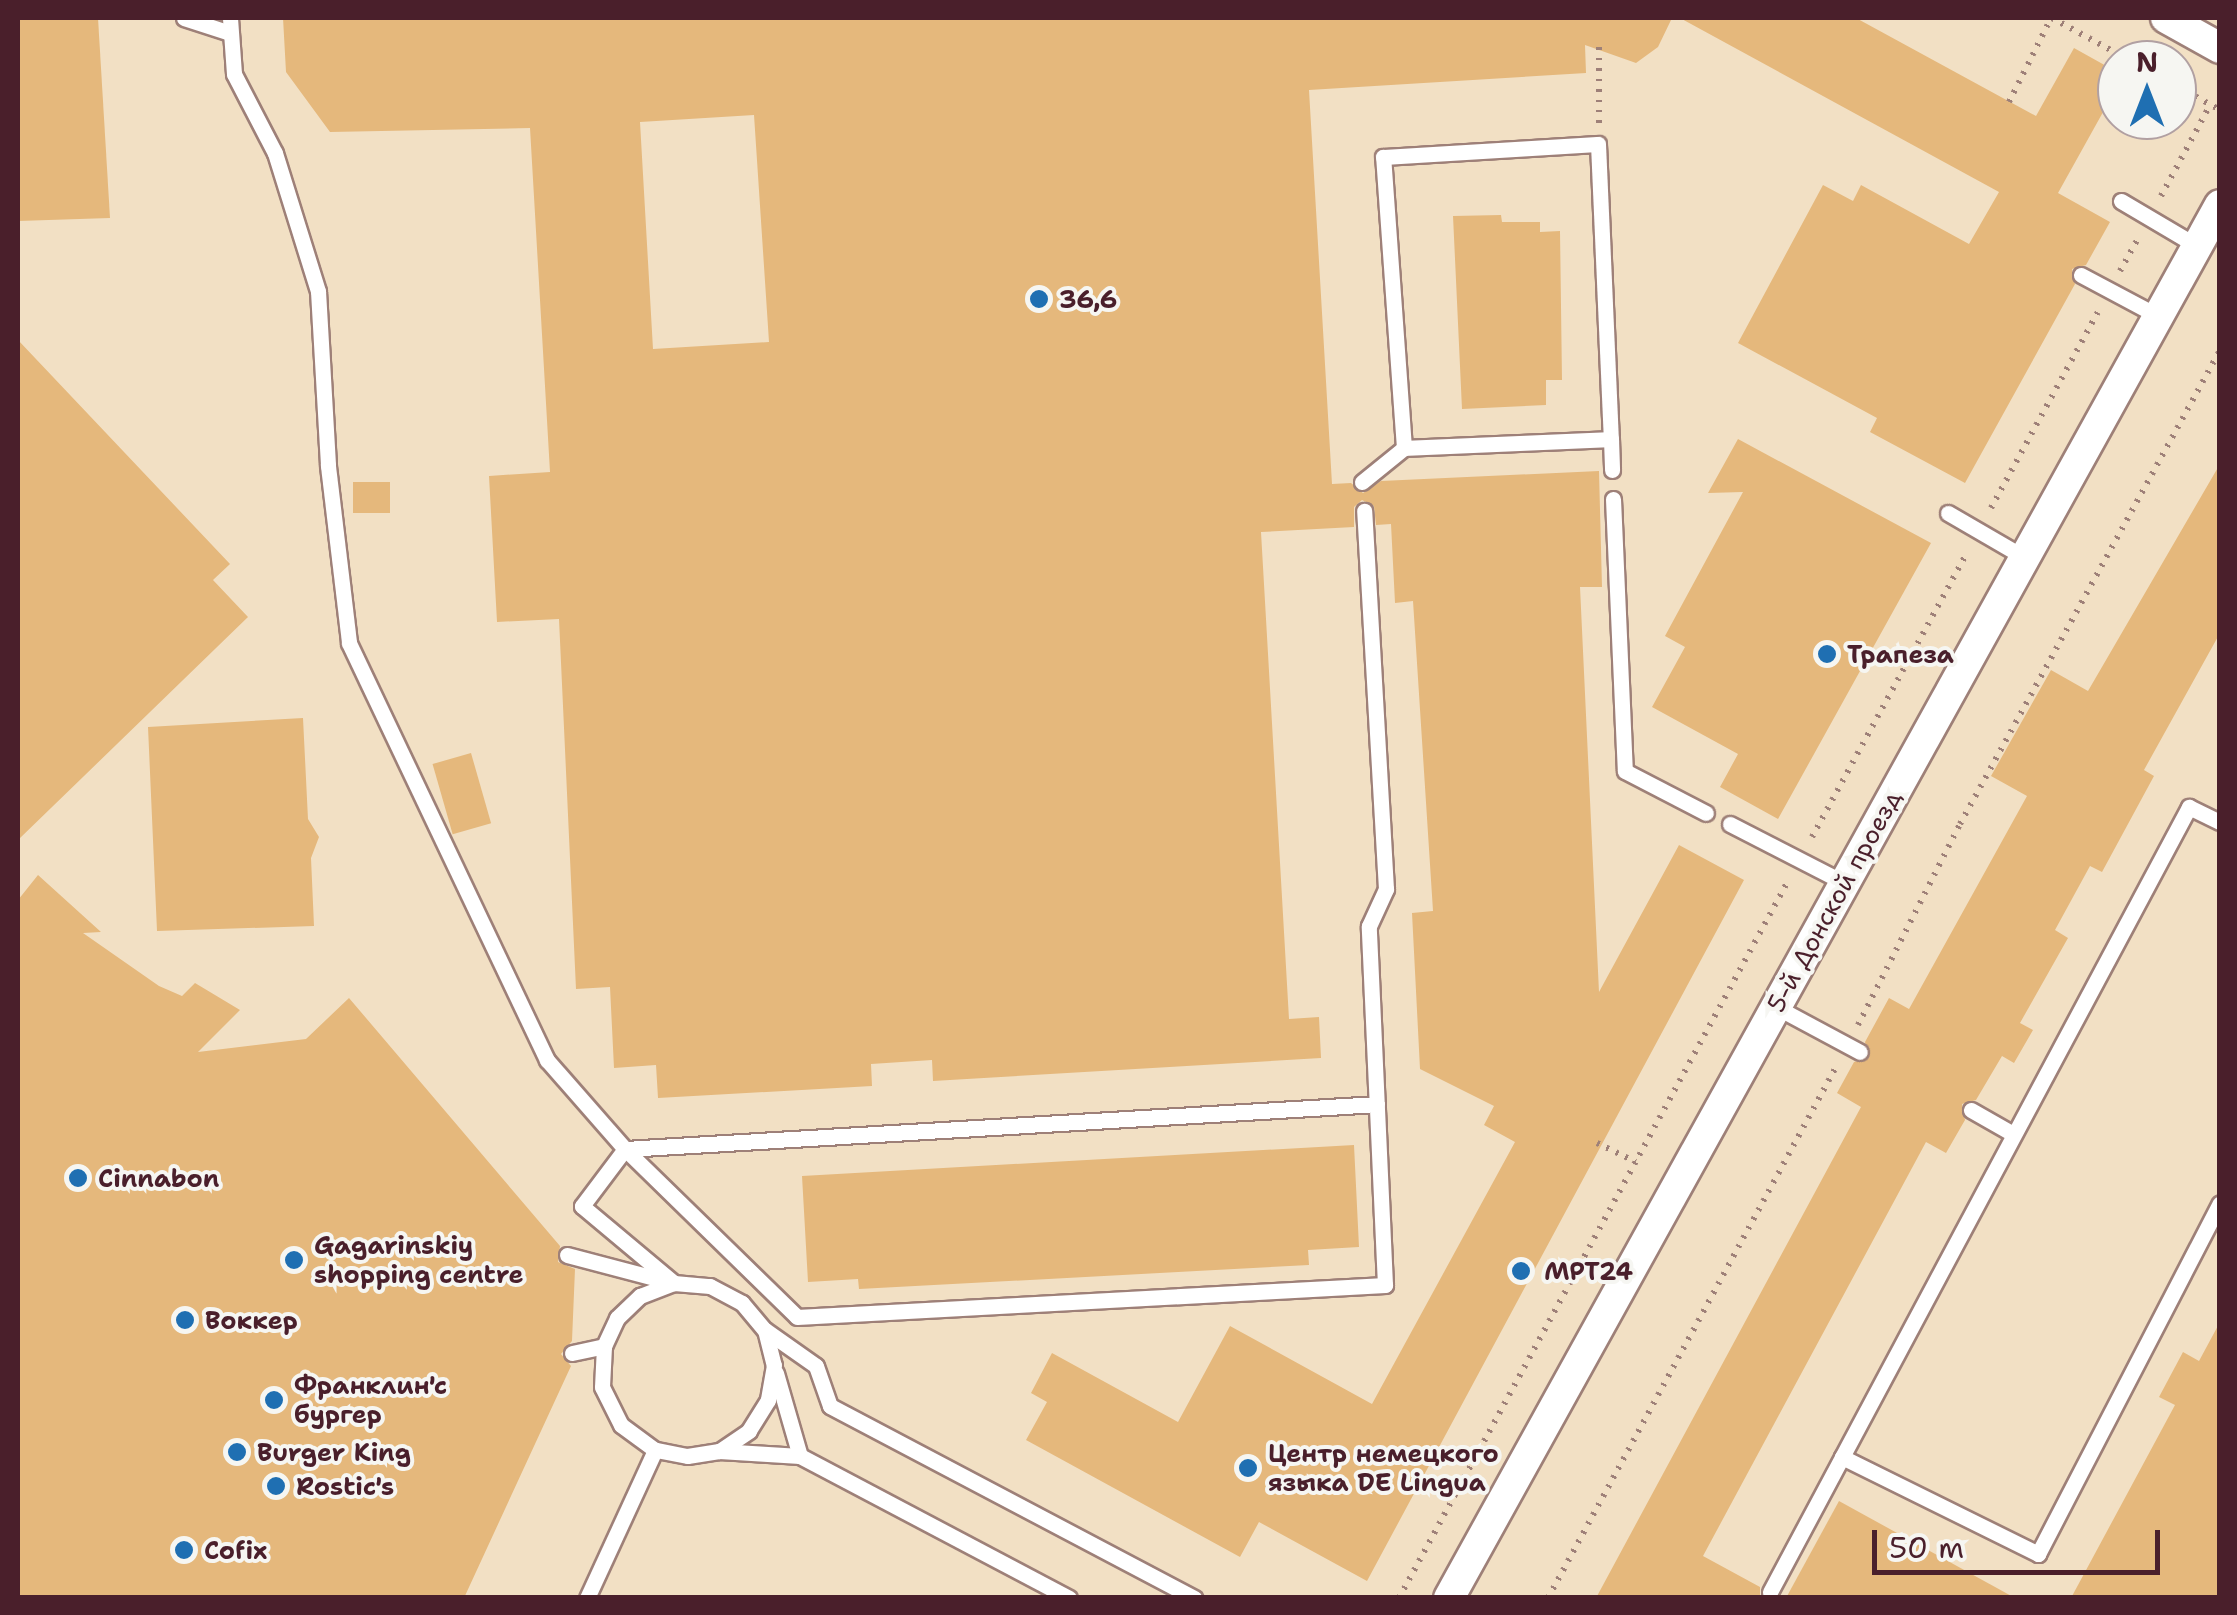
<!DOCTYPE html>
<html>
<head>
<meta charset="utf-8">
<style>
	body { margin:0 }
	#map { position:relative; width:2237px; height:1615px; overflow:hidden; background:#f2e0c4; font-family:"Shantell Sans",sans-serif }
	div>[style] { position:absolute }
	.building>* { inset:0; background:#e5b87c; transform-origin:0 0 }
	.path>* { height:6px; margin-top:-3px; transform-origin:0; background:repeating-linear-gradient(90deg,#9e8078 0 2.5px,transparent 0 10.5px) }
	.roads { filter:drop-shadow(2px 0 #9e8078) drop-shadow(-2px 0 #9e8078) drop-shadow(0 2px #9e8078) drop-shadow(0 -2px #9e8078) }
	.service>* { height:15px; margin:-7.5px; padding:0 7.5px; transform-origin:7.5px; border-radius:7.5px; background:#fff }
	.minor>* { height:30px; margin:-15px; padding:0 15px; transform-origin:15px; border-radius:15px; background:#fff }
	.dots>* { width:28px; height:28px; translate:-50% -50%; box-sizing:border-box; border:5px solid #f6f6f2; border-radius:50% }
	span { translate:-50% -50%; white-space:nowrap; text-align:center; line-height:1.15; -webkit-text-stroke:8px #f6f6f2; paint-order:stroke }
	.poi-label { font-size:25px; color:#4a1f2b; font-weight:700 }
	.left { translate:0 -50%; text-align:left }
	.street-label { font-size:25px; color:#4a1f2b }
	.frame { position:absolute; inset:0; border:20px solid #4a1f2b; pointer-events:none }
	.north { position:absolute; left:2097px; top:40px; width:100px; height:100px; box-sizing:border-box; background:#f6f6f2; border:2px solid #b1a0a2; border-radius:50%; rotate:0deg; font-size:28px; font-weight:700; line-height:40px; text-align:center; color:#4a1f2b }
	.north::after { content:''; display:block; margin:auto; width:35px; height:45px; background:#1f6fb2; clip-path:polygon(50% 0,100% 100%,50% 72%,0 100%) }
	.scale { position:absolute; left:1872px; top:1530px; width:288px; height:45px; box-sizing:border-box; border:5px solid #4a1f2b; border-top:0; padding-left:12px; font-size:30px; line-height:35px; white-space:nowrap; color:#4a1f2b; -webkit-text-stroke:8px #f6f6f2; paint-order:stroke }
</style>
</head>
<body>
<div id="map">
	<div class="building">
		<div style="clip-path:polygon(18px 18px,98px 18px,110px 218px,18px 221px)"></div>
		<div style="clip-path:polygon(evenodd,283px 18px,1672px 18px,1658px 47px,1636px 63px,1585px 45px,1586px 73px,1309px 90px,1332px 484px,1351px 483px,1363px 493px,1381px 481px,1599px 471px,1602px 587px,1580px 587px,1599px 992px,1679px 845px,1744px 880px,1367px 1581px,1259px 1522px,1240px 1557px,1026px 1440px,1047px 1402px,1031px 1393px,1052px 1353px,1178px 1422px,1230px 1326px,1372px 1404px,1515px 1142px,1484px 1125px,1494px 1106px,1420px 1069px,1412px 913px,1433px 911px,1413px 601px,1395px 603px,1391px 524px,1376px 525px,1374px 506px,1362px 500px,1354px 507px,1354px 527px,1261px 532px,1289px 1019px,1319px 1017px,1321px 1058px,933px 1081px,932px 1060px,871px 1064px,872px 1086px,658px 1098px,656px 1065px,614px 1068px,610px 987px,576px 989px,559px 619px,497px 622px,489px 476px,550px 472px,530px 128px,330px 132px,286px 72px,283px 18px,754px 115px,769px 342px,653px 349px,640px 122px,754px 115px)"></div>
		<div style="clip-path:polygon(1680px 18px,1856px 18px,2036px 116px,2074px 48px,2117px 72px,2117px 87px,2058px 193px,2110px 222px,2086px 265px,2072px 269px,2075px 284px,1965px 483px,1870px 432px,1877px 418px,1738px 343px,1823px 185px,1853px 201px,1861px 185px,1969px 244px,1999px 192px)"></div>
		<div style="clip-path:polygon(1501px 215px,1502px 222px,1540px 222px,1540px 232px,1560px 231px,1562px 380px,1546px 380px,1546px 405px,1462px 409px,1453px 216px)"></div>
		<div style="clip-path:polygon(18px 340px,230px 564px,213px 580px,248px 617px,18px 840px)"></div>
		<div style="clip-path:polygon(1738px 439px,1931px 543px,1778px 819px,1720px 787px,1738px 754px,1652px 707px,1685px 647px,1665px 636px,1743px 492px,1708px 493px)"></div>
		<div style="clip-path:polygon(2220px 464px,2220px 633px,2144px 770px,2154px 776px,2102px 872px,2090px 866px,2055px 930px,2068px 938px,2020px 1023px,2033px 1030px,2014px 1063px,2002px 1056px,1976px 1100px,1962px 1104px,1965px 1120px,1946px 1153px,1926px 1142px,1703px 1556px,1760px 1587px,1760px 1598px,1596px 1598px,1861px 1107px,1837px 1093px,1854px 1062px,1869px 1058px,1865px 1042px,1889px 998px,1909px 1009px,2027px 796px,1991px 776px,2051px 670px,2088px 691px)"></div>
		<div style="left:390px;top:482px;width:31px;height:37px;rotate:90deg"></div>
		<div style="clip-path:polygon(303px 718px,308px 819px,319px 837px,311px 858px,314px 926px,157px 931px,148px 727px)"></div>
		<div style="left:471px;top:753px;width:73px;height:40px;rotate:74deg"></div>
		<div style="clip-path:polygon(38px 875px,101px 932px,83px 933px,159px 986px,182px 996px,195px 983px,240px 1010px,198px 1052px,306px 1039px,349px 998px,560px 1246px,558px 1262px,575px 1269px,572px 1341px,561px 1354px,571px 1366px,464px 1598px,18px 1598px,18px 900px)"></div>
		<div style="clip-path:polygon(1354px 1145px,1359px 1247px,1308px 1250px,1309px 1265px,859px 1289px,858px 1279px,808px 1282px,802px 1176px)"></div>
		<div style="clip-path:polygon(2220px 1322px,2220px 1598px,2071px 1598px,2175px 1405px,2159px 1397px,2183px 1352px,2199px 1361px)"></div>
		<div style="clip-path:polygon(1839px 1501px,2015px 1598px,1786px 1598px)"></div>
	</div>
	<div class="path">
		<div style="left:2052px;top:18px;width:88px;rotate:28.6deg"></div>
		<div style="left:2177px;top:86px;width:49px;rotate:29.2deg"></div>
		<div style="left:2009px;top:102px;width:94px;rotate:-63.4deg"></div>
		<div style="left:1599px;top:123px;width:81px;rotate:-90deg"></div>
		<div style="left:2161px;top:196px;width:103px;rotate:-61.7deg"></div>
		<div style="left:2120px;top:271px;width:38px;rotate:-61deg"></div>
		<div style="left:1991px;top:508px;width:223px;rotate:-61.4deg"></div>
		<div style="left:1812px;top:837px;width:322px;rotate:-61.4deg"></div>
		<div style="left:1858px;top:1025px;width:225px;rotate:-63.1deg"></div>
		<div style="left:1960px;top:824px;width:541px;rotate:-61.25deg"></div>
		<div style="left:1597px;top:1143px;width:43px;rotate:26deg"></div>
		<div style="left:1399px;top:1598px;width:818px;rotate:-61.52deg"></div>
		<div style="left:1548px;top:1598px;width:604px;rotate:-61.53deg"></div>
	</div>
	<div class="roads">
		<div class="service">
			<div style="left:184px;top:18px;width:48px;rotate:18.1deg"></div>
			<div style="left:230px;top:18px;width:56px;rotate:85.9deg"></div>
			<div style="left:234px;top:74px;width:89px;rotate:62.6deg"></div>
			<div style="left:275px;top:153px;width:145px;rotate:72.7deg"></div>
			<div style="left:318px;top:291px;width:175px;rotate:86.7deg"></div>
			<div style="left:328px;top:466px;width:178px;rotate:83.2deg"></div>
			<div style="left:349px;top:643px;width:462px;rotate:64.6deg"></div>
			<div style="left:547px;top:1060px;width:118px;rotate:48.8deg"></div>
			<div style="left:625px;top:1149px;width:240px;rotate:44.3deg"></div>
			<div style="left:797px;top:1317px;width:589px;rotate:-3.12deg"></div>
			<div style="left:1385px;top:1285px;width:359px;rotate:-92.6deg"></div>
			<div style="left:1369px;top:926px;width:41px;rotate:-65.3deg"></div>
			<div style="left:1386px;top:889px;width:379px;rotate:-93.3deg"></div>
			<div style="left:2121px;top:201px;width:88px;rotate:30.6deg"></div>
			<div style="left:2081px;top:275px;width:87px;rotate:28deg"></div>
			<div style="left:1611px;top:439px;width:31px;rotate:88deg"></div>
			<div style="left:1362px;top:482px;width:54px;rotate:-39deg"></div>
			<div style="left:1404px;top:448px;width:292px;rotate:-94.1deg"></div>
			<div style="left:1383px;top:157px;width:215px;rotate:-3.5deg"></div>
			<div style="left:1598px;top:144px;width:295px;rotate:87.5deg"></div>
			<div style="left:1611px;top:439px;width:207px;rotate:177.5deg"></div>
			<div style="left:1613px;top:499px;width:272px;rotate:87.5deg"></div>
			<div style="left:1625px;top:771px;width:91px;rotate:27.4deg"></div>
			<div style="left:1948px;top:513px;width:88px;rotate:30.1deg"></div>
			<div style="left:1730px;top:824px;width:129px;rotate:27.2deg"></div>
			<div style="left:1776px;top:1007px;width:95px;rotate:28.2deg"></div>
			<div style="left:1971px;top:1110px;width:48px;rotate:29.7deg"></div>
			<div style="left:567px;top:1255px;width:111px;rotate:14.7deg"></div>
			<div style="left:674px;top:1283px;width:36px;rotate:5deg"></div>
			<div style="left:710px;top:1286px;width:36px;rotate:28deg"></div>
			<div style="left:742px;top:1303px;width:35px;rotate:50deg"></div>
			<div style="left:765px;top:1330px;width:36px;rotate:76deg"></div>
			<div style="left:774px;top:1365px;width:36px;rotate:100deg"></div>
			<div style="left:768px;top:1400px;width:36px;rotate:122deg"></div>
			<div style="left:749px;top:1431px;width:36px;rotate:146deg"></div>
			<div style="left:719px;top:1451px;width:32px;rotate:171deg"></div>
			<div style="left:687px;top:1456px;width:33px;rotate:-169deg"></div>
			<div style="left:655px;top:1450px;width:42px;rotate:-143.7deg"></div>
			<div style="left:621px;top:1425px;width:42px;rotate:-116.6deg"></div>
			<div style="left:602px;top:1387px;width:41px;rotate:-87.2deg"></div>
			<div style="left:604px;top:1346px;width:31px;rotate:-65deg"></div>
			<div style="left:617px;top:1318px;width:32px;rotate:-44deg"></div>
			<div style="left:640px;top:1296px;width:36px;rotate:-21deg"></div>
			<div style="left:674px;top:1283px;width:120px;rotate:-140.1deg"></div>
			<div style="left:582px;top:1206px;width:71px;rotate:-53deg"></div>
			<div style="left:625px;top:1149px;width:753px;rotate:-3.42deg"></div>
			<div style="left:765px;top:1330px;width:62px;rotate:35.2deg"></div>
			<div style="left:816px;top:1366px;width:42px;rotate:70.7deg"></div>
			<div style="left:830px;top:1406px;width:412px;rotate:27.8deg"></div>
			<div style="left:572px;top:1353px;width:33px;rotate:-12deg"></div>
			<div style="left:776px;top:1373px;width:86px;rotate:73.9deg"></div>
			<div style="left:719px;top:1451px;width:81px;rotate:3.5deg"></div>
			<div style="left:800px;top:1456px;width:304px;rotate:27.8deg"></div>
			<div style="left:1842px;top:1457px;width:737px;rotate:-61.9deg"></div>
			<div style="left:2189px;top:807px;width:34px;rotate:26deg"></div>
			<div style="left:1770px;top:1592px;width:153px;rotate:-61.9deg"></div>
			<div style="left:1842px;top:1457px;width:219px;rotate:26.3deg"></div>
			<div style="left:2038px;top:1554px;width:395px;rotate:-62.6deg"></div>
			<div style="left:587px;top:1598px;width:163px;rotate:-65.3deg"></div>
		</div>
		<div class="minor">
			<div style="left:2166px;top:18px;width:62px;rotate:29.1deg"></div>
			<div style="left:1449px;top:1598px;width:1592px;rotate:-61.04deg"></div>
		</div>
	</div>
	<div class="dots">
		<div style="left:1039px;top:299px;background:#1f6fb2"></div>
		<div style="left:1827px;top:654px;background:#1f6fb2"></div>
		<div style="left:78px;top:1178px;background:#1f6fb2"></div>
		<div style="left:294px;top:1260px;background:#1f6fb2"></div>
		<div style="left:1521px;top:1271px;background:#1f6fb2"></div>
		<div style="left:185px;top:1320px;background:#1f6fb2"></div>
		<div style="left:274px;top:1400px;background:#1f6fb2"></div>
		<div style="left:237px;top:1452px;background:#1f6fb2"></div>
		<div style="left:1248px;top:1468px;background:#1f6fb2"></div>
		<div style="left:276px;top:1486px;background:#1f6fb2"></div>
		<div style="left:184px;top:1550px;background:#1f6fb2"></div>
	</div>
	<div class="poi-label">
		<span class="left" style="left:1059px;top:299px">36,6</span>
		<span class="left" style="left:1847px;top:654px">Трапеза</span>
		<span class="left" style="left:98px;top:1178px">Cinnabon</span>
		<span class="left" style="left:314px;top:1260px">Gagarinskiy<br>shopping centre</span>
		<span class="left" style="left:1544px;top:1271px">МРТ24</span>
		<span class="left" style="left:205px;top:1320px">Воккер</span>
		<span class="left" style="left:294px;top:1400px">Франклин'с<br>бургер</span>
		<span class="left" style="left:257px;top:1452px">Burger King</span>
		<span class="left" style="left:1268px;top:1468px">Центр немецкого<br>языка DE Lingua</span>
		<span class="left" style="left:296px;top:1486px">Rostic's</span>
		<span class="left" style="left:204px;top:1550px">Cofix</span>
	</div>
	<div class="street-label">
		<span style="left:1834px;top:901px;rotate:-61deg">5-й Донской проезд</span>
	</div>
	<div class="frame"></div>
	<div class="north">N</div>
	<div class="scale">50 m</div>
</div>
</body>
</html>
